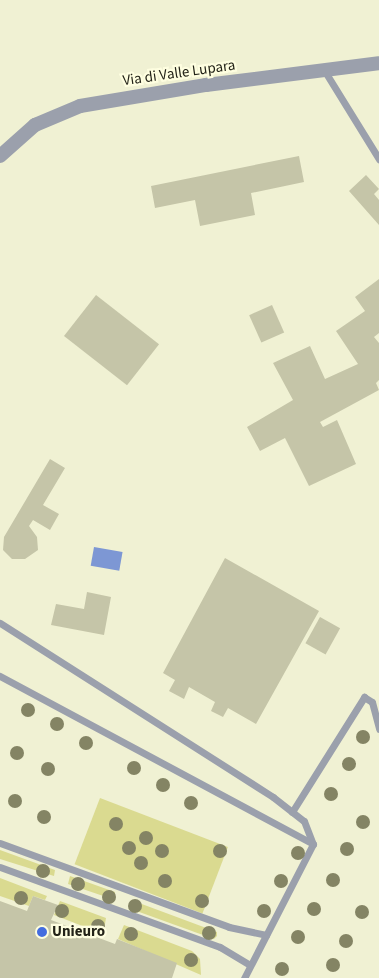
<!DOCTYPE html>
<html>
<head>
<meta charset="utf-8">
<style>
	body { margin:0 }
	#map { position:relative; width:379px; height:978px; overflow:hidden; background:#f0f1d3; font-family:"Source Sans 3",sans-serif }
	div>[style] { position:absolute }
	.green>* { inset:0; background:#dada90; transform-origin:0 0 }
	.water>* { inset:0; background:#7d97d4; transform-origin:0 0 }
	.building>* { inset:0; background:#c5c5a8; transform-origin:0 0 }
	.lane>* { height:7px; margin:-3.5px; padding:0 3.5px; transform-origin:3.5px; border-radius:3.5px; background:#9ba0ac }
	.street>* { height:14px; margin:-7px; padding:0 7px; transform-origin:7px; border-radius:7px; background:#9ba0ac }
	.trees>* { width:14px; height:14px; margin:-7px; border-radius:50%; background:#848464 }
	.dots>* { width:14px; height:14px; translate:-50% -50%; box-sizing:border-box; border:2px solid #fefee0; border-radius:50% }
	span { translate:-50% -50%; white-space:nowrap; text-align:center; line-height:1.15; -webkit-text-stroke:4.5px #fefee0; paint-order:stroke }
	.street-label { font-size:15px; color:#222217 }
	.poi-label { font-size:15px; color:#222217; font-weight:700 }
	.left { translate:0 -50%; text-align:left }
</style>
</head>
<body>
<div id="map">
	<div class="green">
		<div style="left:100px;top:798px;width:137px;height:71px;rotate:21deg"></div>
		<div style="clip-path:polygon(0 850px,55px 870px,54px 876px,0 859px)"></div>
		<div style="clip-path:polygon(70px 876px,115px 892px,115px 900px,68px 884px)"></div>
		<div style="clip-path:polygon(0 878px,47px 896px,45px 900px,33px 896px,29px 906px,0 896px)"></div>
		<div style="clip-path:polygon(131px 900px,217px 932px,217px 936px,214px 939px,131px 909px)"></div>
		<div style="clip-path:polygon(60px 901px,106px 918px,104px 930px,98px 932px,54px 915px)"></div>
		<div style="clip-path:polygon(124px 925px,192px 951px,200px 959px,201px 975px,118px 939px)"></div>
	</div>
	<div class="water">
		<div style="left:94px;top:547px;width:29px;height:19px;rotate:10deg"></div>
	</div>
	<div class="building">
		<div style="clip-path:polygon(299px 156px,304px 182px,251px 193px,255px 215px,200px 226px,195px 200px,155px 208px,151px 186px)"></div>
		<div style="clip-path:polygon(366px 175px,379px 189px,374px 194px,379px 200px,379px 225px,349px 191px)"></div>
		<div style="clip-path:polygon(379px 279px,379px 333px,374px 337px,379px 343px,379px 380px,376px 383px,379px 390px,320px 422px,323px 427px,337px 420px,356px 464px,309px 486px,285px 438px,260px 451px,247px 427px,293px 400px,273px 363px,310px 346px,325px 379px,358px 364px,336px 331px,365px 311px,355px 297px)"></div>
		<div style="left:96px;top:295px;width:80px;height:52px;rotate:38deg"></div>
		<div style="left:272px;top:305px;width:30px;height:25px;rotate:66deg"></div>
		<div style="clip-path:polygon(50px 459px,65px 468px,43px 505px,59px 514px,50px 530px,33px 520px,29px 526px,37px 537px,38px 550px,25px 559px,12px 559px,3px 550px,4px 537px)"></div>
		<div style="clip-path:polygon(225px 558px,319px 611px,256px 724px,228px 708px,223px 717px,211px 711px,215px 702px,189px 687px,184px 699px,169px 691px,175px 680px,163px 673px)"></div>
		<div style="clip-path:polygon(87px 592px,111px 597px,104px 635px,51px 625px,56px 604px,84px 609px)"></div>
		<div style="left:320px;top:617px;width:23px;height:30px;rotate:29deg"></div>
		<div style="clip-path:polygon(33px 896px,58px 905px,51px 920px,115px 944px,117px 939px,177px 963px,172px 978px,0 978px,0 901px,27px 911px)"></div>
	</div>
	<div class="lane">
		<div style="left:324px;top:70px;width:105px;rotate:58.3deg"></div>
		<div style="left:0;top:623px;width:324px;rotate:32.5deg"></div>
		<div style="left:273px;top:797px;width:39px;rotate:38deg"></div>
		<div style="left:304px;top:821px;width:25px;rotate:69deg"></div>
		<div style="left:313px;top:844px;width:151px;rotate:117.2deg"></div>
		<div style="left:0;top:676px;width:355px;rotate:28.2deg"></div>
		<div style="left:292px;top:812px;width:136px;rotate:-57.9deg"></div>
		<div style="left:364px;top:697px;width:9px;rotate:32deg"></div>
		<div style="left:372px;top:702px;width:28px;rotate:75deg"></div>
		<div style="left:0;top:843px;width:244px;rotate:20.1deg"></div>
		<div style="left:229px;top:927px;width:38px;rotate:12deg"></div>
		<div style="left:0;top:867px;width:234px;rotate:20deg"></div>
		<div style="left:220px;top:947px;width:35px;rotate:31deg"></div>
	</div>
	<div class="street">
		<div style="left:0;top:156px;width:47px;rotate:-41.5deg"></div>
		<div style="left:35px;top:125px;width:49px;rotate:-22.9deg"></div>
		<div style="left:80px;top:106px;width:128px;rotate:-9.5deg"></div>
		<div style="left:206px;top:85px;width:174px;rotate:-7.2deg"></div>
	</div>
	<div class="trees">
		<div style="left:28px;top:710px"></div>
		<div style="left:57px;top:724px"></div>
		<div style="left:363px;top:737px"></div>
		<div style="left:86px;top:743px"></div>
		<div style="left:17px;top:753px"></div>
		<div style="left:349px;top:764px"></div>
		<div style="left:134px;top:768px"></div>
		<div style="left:48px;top:769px"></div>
		<div style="left:163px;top:785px"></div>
		<div style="left:331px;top:794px"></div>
		<div style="left:15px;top:801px"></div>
		<div style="left:191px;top:803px"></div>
		<div style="left:44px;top:817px"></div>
		<div style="left:363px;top:822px"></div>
		<div style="left:116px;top:824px"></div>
		<div style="left:146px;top:838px"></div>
		<div style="left:129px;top:848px"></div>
		<div style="left:347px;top:849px"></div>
		<div style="left:162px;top:851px"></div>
		<div style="left:220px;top:851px"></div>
		<div style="left:298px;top:853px"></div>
		<div style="left:141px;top:863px"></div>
		<div style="left:43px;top:871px"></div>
		<div style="left:333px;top:880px"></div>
		<div style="left:165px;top:881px"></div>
		<div style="left:281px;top:881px"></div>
		<div style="left:78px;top:884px"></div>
		<div style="left:109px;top:897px"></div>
		<div style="left:21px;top:898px"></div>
		<div style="left:202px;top:901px"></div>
		<div style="left:135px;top:906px"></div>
		<div style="left:314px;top:909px"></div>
		<div style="left:62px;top:911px"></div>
		<div style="left:264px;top:911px"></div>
		<div style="left:362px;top:912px"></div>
		<div style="left:98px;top:926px"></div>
		<div style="left:209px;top:933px"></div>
		<div style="left:131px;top:934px"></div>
		<div style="left:298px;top:937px"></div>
		<div style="left:346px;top:941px"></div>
		<div style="left:191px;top:960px"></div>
		<div style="left:333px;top:965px"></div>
		<div style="left:282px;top:969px"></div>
	</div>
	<div class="dots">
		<div style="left:42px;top:932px;background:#446ddf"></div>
	</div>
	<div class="street-label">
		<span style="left:179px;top:73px;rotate:-8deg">Via di Valle Lupara</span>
	</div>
	<div class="poi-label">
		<span class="left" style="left:52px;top:932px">Unieuro</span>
	</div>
</div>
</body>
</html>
